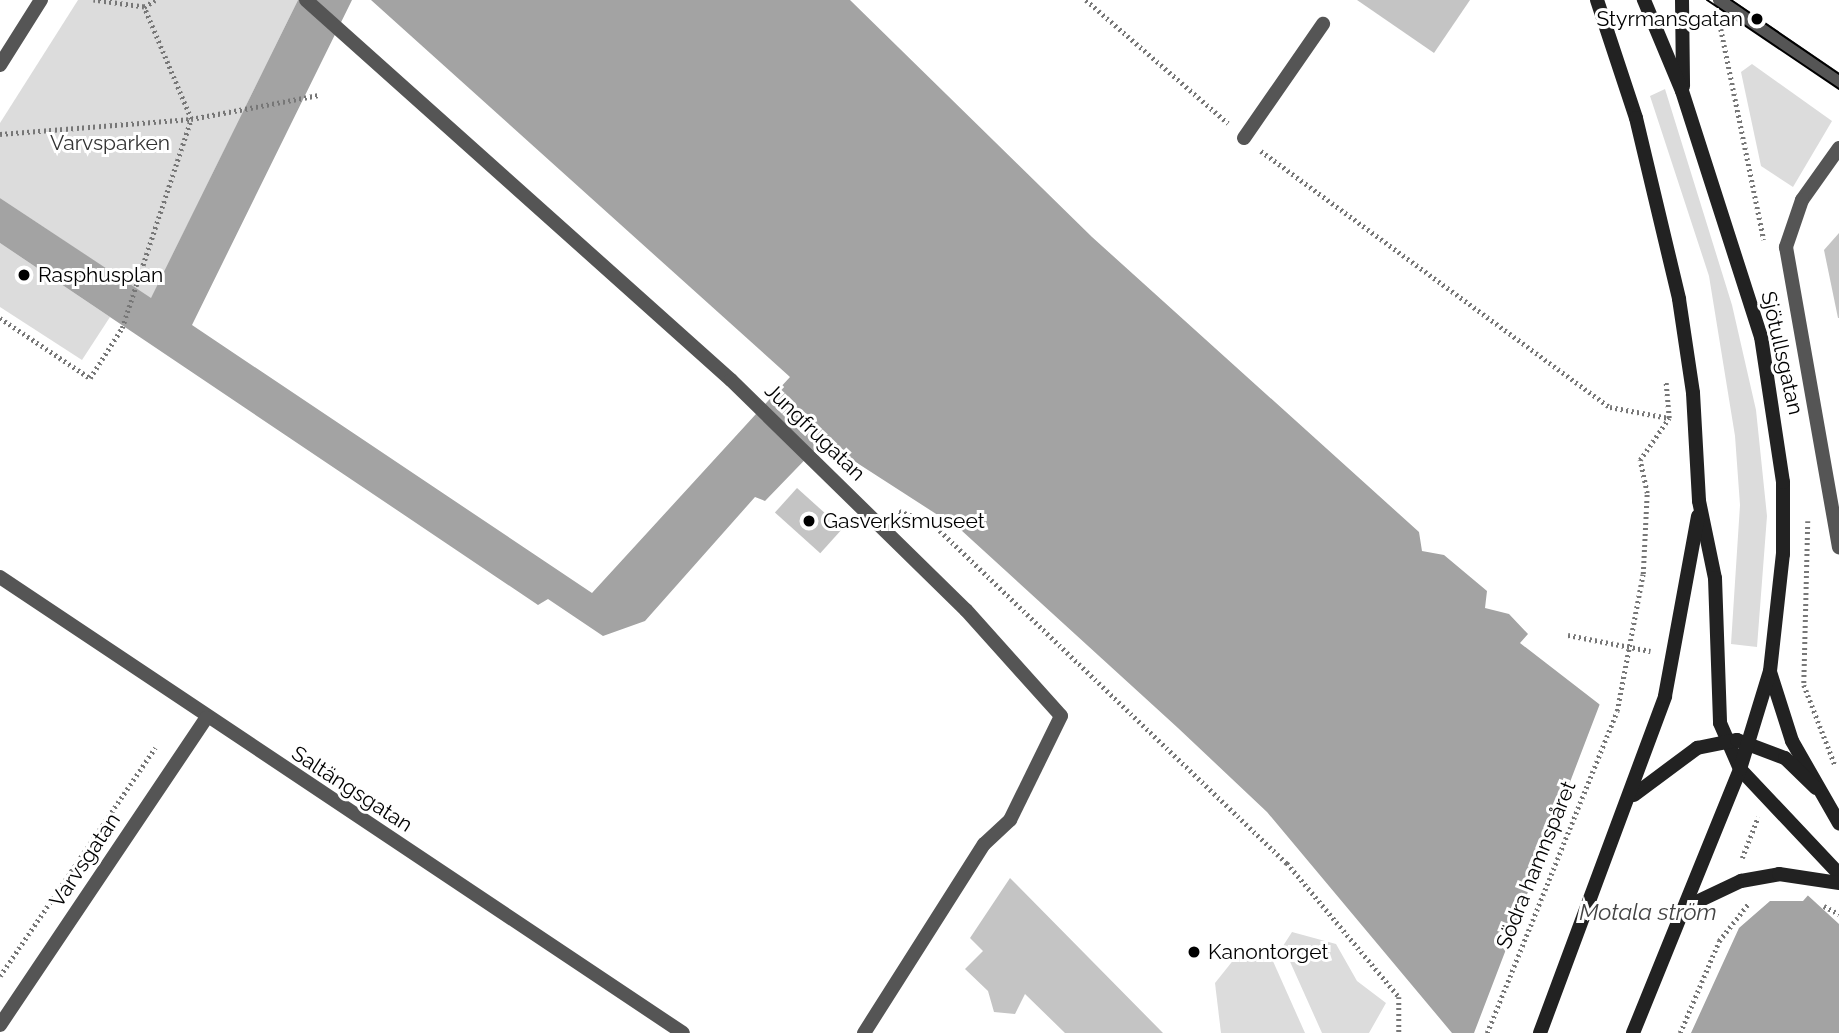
<!DOCTYPE html>
<html>
<head>
<meta charset="utf-8">
<style>
	body { margin:0 }
	#map { position:relative; width:1839px; height:1033px; overflow:hidden; background:#fff; font-family:Raleway,sans-serif }
	div>[style] { position:absolute }
	.green>* { inset:0; background:#dcdcdc }
	.water>* { inset:0; background:#a3a3a3 }
	.pier>* { inset:0; background:#fff }
	.building>* { inset:0; background:#c4c4c4; transform-origin:0 0 }
	.path>* { height:4.5px; margin-top:-2.25px; transform-origin:0; background:repeating-linear-gradient(90deg,#777 0 2px,transparent 0 5.5px) }
	.lane>* { height:14px; margin:-7px; padding:0 7px; transform-origin:7px; border-radius:7px; background:#555 }
	.street>* { height:14px; margin:-7px; padding:0 7px; transform-origin:7px; border-radius:7px; background:#555 }
	.secondary>* { height:14px; margin:-7px; padding:0 7px; transform-origin:7px; border-radius:7px; background:#222 }
	.tram>* { height:2px; margin:-1px; padding:0 1px; transform-origin:1px; border-radius:1px; background:#000 }
	.dots>* { width:19px; height:19px; translate:-50% -50%; box-sizing:border-box; border:4px solid #fff; border-radius:50% }
	span { translate:-50% -50%; white-space:nowrap; text-align:center; line-height:1.15; -webkit-text-stroke:6px #fff; paint-order:stroke }
	.poi-label { font-size:21px; color:#000 }
	.right { translate:-100% -50%; text-align:right }
	.left { translate:0 -50%; text-align:left }
	.park-label { font-size:21px; color:#333 }
	.street-label { font-size:21px; color:#000 }
	.water-label { font-size:23px; color:#444; font-style:italic }
</style>
</head>
<body>
<div id="map">
	<div class="green">
		<div style="clip-path:polygon(78px 0,298px 0,151px 299px,0 198px,0 123px)"></div>
		<div style="clip-path:polygon(1752px 64px,1832px 121px,1793px 187px,1761px 166px,1741px 72px)"></div>
		<div style="clip-path:polygon(1665px 89px,1732px 305px,1756px 410px,1767px 516px,1757px 647px,1731px 644px,1740px 505px,1735px 436px,1709px 276px,1650px 96px)"></div>
		<div style="clip-path:polygon(0 243px,110px 317px,82px 360px,0 307px)"></div>
		<div style="clip-path:polygon(1292px 932px,1336px 944px,1357px 981px,1386px 1003px,1369px 1033px,1322px 1033px,1283px 946px)"></div>
		<div style="clip-path:polygon(1239px 953px,1272px 959px,1305px 1033px,1221px 1033px,1215px 983px)"></div>
	</div>
	<div class="water">
		<div style="clip-path:polygon(298px 0,352px 0,192px 325px,592px 593px,790px 377px,371px 0,850px 0,1092px 237px,1419px 532px,1422px 551px,1444px 555px,1487px 591px,1485px 608px,1509px 614px,1528px 634px,1520px 643px,1599px 704px,1839px 924px,1839px 1033px,1452px 1033px,1267px 812px,1178px 728px,961px 530px,823px 441px,765px 501px,755px 497px,645px 621px,603px 636px,548px 599px,538px 605px,0 243px,0 198px,151px 298px)"></div>
	</div>
	<div class="pier">
		<div style="clip-path:polygon(1601px 701px,1810px 893px,1803px 901px,1770px 901px,1739px 928px,1691px 1033px,1474px 1033px)"></div>
	</div>
	<div class="building">
		<div style="clip-path:polygon(1357px 0,1470px 0,1434px 53px)"></div>
		<div style="clip-path:polygon(1839px 233px,1839px 318px,1838px 318px,1824px 250px)"></div>
		<div style="left:797px;top:488px;width:61px;height:33px;rotate:42deg"></div>
		<div style="clip-path:polygon(1010px 878px,1163px 1033px,1065px 1033px,1025px 994px,1015px 1014px,994px 1012px,988px 991px,965px 969px,983px 951px,970px 938px)"></div>
	</div>
	<div class="path">
		<div style="left:1086px;top:0;width:188px;rotate:40.9deg"></div>
		<div style="left:144px;top:7px;width:13px;rotate:-32deg"></div>
		<div style="left:1721px;top:29px;width:215px;rotate:78.5deg"></div>
		<div style="left:0;top:134px;width:192px;rotate:-4.5deg"></div>
		<div style="left:191px;top:119px;width:130px;rotate:-10.6deg"></div>
		<div style="left:1261px;top:151px;width:433px;rotate:36.3deg"></div>
		<div style="left:1610px;top:407px;width:60px;rotate:10.6deg"></div>
		<div style="left:0;top:318px;width:108px;rotate:33.7deg"></div>
		<div style="left:90px;top:378px;width:59px;rotate:-57.4deg"></div>
		<div style="left:122px;top:328px;width:220px;rotate:-71.7deg"></div>
		<div style="left:191px;top:119px;width:121px;rotate:-112.8deg"></div>
		<div style="left:144px;top:7px;width:51px;rotate:-172.2deg"></div>
		<div style="left:899px;top:511px;width:35px;rotate:20deg"></div>
		<div style="left:932px;top:523px;width:492px;rotate:43.8deg"></div>
		<div style="left:1287px;top:863px;width:175px;rotate:50.1deg"></div>
		<div style="left:1399px;top:997px;width:36px;rotate:90deg"></div>
		<div style="left:1808px;top:521px;width:164px;rotate:91.4deg"></div>
		<div style="left:1804px;top:685px;width:86px;rotate:68.8deg"></div>
		<div style="left:1568px;top:635px;width:84px;rotate:11deg"></div>
		<div style="left:1742px;top:858px;width:44px;rotate:-68.7deg"></div>
		<div style="left:1824px;top:906px;width:17px;rotate:28deg"></div>
		<div style="left:0;top:976px;width:276px;rotate:-55.8deg"></div>
		<div style="left:1487px;top:1033px;width:347px;rotate:-68deg"></div>
		<div style="left:1617px;top:711px;width:139px;rotate:-79.3deg"></div>
		<div style="left:1643px;top:574px;width:81px;rotate:-87.2deg"></div>
		<div style="left:1647px;top:493px;width:34px;rotate:-102deg"></div>
		<div style="left:1640px;top:460px;width:51px;rotate:-55.4deg"></div>
		<div style="left:1669px;top:418px;width:36px;rotate:-95deg"></div>
		<div style="left:1680px;top:1033px;width:100px;rotate:-67deg"></div>
		<div style="left:1719px;top:941px;width:47px;rotate:-51.9deg"></div>
	</div>
	<div class="lane">
		<div style="left:1244px;top:138px;width:139px;rotate:-55.3deg"></div>
	</div>
	<div class="street">
		<div style="left:306px;top:0;width:570px;rotate:41.8deg"></div>
		<div style="left:731px;top:380px;width:329px;rotate:44.4deg"></div>
		<div style="left:966px;top:610px;width:142px;rotate:48.1deg"></div>
		<div style="left:1061px;top:716px;width:116px;rotate:116.1deg"></div>
		<div style="left:1010px;top:820px;width:35px;rotate:137deg"></div>
		<div style="left:984px;top:844px;width:224px;rotate:122.4deg"></div>
		<div style="left:1720px;top:0;width:144px;rotate:34.2deg"></div>
		<div style="left:0;top:65px;width:77px;rotate:-57.8deg"></div>
		<div style="left:1839px;top:148px;width:64px;rotate:125.4deg"></div>
		<div style="left:1802px;top:200px;width:50px;rotate:108.8deg"></div>
		<div style="left:1786px;top:247px;width:305px;rotate:80deg"></div>
		<div style="left:0;top:577px;width:821px;rotate:33.73deg"></div>
		<div style="left:0;top:1025px;width:370px;rotate:-56.1deg"></div>
	</div>
	<div class="secondary">
		<div style="left:1597px;top:0;width:124px;rotate:71.7deg"></div>
		<div style="left:1636px;top:118px;width:186px;rotate:76.6deg"></div>
		<div style="left:1679px;top:299px;width:95px;rotate:81.5deg"></div>
		<div style="left:1693px;top:393px;width:108px;rotate:86.8deg"></div>
		<div style="left:1699px;top:501px;width:79px;rotate:78.3deg"></div>
		<div style="left:1715px;top:578px;width:145px;rotate:88deg"></div>
		<div style="left:1720px;top:723px;width:50px;rotate:66.5deg"></div>
		<div style="left:1740px;top:769px;width:144px;rotate:46.7deg"></div>
		<div style="left:1682px;top:0;width:86px;rotate:89.3deg"></div>
		<div style="left:1770px;top:672px;width:72px;rotate:72.3deg"></div>
		<div style="left:1792px;top:741px;width:95px;rotate:60.2deg"></div>
		<div style="left:1634px;top:795px;width:79px;rotate:-36.7deg"></div>
		<div style="left:1697px;top:748px;width:41px;rotate:-11.3deg"></div>
		<div style="left:1737px;top:740px;width:51px;rotate:20.6deg"></div>
		<div style="left:1785px;top:758px;width:43px;rotate:44.1deg"></div>
		<div style="left:1688px;top:906px;width:59px;rotate:-25.3deg"></div>
		<div style="left:1741px;top:881px;width:39px;rotate:-10deg"></div>
		<div style="left:1779px;top:874px;width:61px;rotate:8.5deg"></div>
		<div style="left:1540px;top:1033px;width:359px;rotate:-69.6deg"></div>
		<div style="left:1665px;top:696px;width:183px;rotate:-79.6deg"></div>
		<div style="left:1633px;top:1033px;width:285px;rotate:-67.9deg"></div>
		<div style="left:1740px;top:769px;width:102px;rotate:-73deg"></div>
		<div style="left:1770px;top:671px;width:118px;rotate:-83.7deg"></div>
		<div style="left:1783px;top:554px;width:72px;rotate:-90deg"></div>
		<div style="left:1783px;top:482px;width:147px;rotate:-98.6deg"></div>
		<div style="left:1761px;top:337px;width:258px;rotate:-107.8deg"></div>
		<div style="left:1682px;top:91px;width:99px;rotate:-112.7deg"></div>
	</div>
	<div class="tram">
		<div style="left:1707px;top:0;width:159px;rotate:34deg"></div>
		<div style="left:1731px;top:0;width:131px;rotate:34.4deg"></div>
	</div>
	<div class="dots">
		<div style="left:1757px;top:19px;background:#000"></div>
		<div style="left:24px;top:275px;background:#000"></div>
		<div style="left:809px;top:521px;background:#000"></div>
		<div style="left:1194px;top:952px;background:#000"></div>
	</div>
	<div class="poi-label">
		<span class="right" style="left:1743px;top:19px">Styrmansgatan</span>
		<span class="left" style="left:38px;top:275px">Rasphusplan</span>
		<span class="left" style="left:823px;top:521px">Gasverksmuseet</span>
		<span class="left" style="left:1208px;top:952px">Kanontorget</span>
	</div>
	<div class="park-label">
		<span style="left:110px;top:143px">Varvsparken</span>
	</div>
	<div class="street-label">
		<span style="left:1782px;top:353px;rotate:77deg">Sjötullsgatan</span>
		<span style="left:815px;top:432px;rotate:44deg">Jungfrugatan</span>
		<span style="left:352px;top:789px;rotate:33deg">Saltängsgatan</span>
		<span style="left:85px;top:860px;rotate:-56deg">Varvsgatan</span>
		<span style="left:1536px;top:865px;rotate:-68deg">Södra hamnspåret</span>
	</div>
	<div class="water-label">
		<span style="left:1648px;top:912px">Motala ström</span>
	</div>
</div>
</body>
</html>
